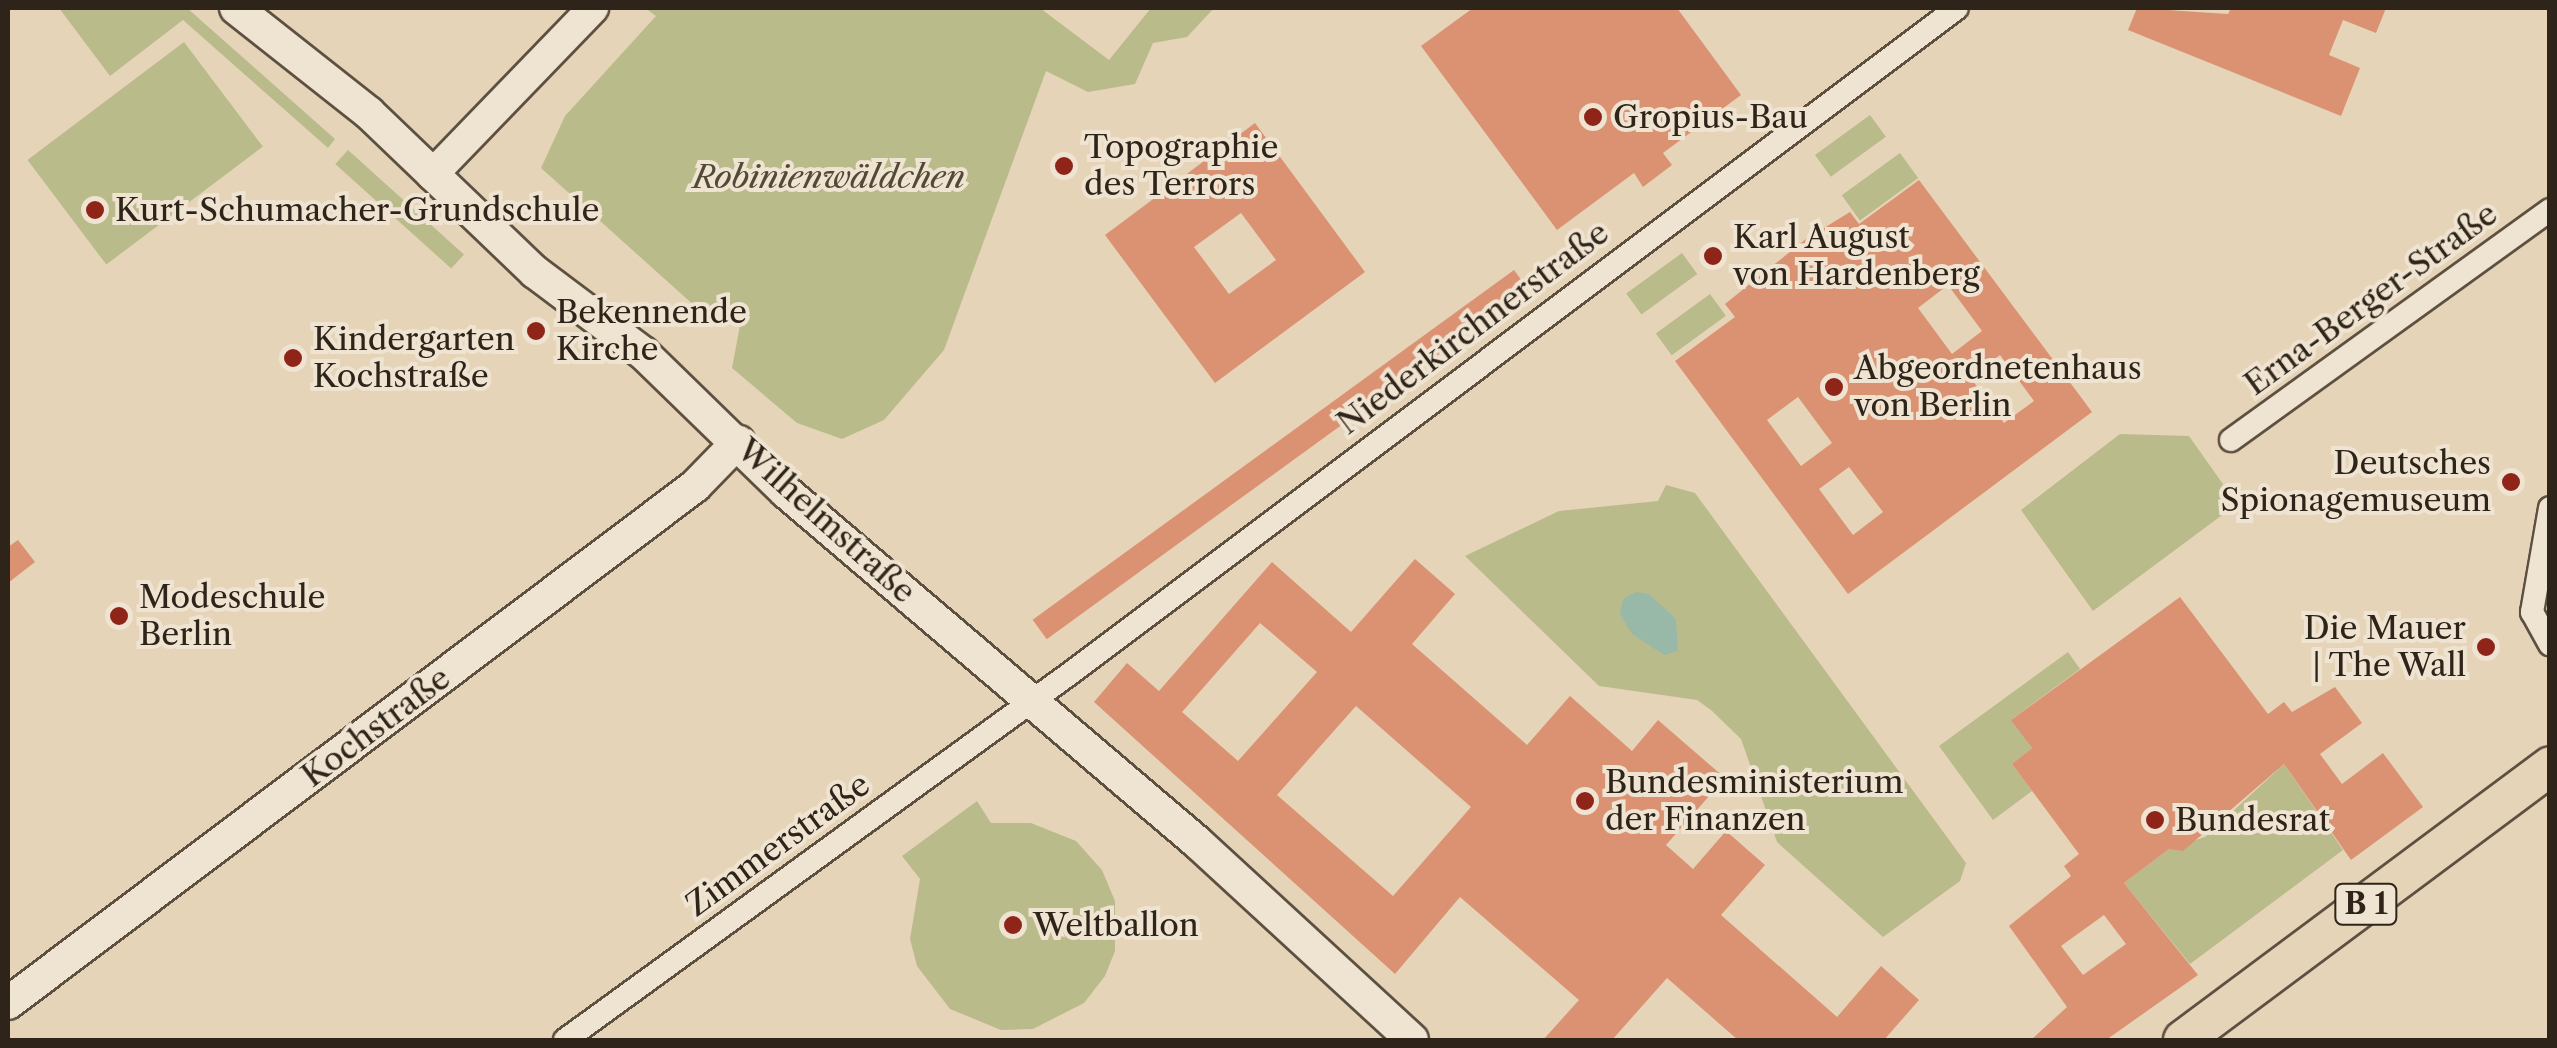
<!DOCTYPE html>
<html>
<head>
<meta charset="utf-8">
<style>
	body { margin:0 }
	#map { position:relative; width:2557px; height:1048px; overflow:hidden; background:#e6d4b8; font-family:"Libre Caslon Text",serif }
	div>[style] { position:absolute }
	.green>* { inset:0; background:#babb8b; transform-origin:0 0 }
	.water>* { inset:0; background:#98b9a8 }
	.building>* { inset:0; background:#db9273; transform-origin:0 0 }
	.roads { filter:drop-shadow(2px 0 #5d5041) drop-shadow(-2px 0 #5d5041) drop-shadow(0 2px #5d5041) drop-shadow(0 -2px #5d5041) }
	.minor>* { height:22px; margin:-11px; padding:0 11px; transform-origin:11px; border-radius:11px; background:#efe3d1 }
	.tertiary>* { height:30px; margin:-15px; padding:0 15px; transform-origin:15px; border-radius:15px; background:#efe3d1 }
	.secondary>* { height:32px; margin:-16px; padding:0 16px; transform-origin:16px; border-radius:16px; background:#efe3d1 }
	.primary>* { height:38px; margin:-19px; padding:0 19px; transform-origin:19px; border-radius:19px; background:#e6d4b8 }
	.dots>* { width:28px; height:28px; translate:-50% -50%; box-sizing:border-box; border:5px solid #efe3d1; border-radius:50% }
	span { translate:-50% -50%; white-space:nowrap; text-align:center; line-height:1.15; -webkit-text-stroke:8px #efe3d1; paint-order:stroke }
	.shield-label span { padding:2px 8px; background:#efe3d1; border:2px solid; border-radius:8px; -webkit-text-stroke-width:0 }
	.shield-label { font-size:30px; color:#2f2419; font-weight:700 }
	.poi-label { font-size:32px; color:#2f2419 }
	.left { translate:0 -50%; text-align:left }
	.right { translate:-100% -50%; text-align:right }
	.park-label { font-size:32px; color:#524a36; font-style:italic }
	.street-label { font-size:32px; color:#2f2419 }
	.frame { position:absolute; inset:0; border:10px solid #2f2419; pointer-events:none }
</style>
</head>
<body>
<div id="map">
	<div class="green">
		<div style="clip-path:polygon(59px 8px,187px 8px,335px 139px,328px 148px,183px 20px,110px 76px)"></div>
		<div style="clip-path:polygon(645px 8px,1040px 8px,1109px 60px,1151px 8px,1214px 8px,1187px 37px,1153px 43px,1135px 84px,1088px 92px,1046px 71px,944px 350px,884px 420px,842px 439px,797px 423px,732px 368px,741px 320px,697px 308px,541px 168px,565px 116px,656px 16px)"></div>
		<div style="left:184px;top:42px;width:131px;height:196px;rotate:53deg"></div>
		<div style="left:1870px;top:115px;width:27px;height:68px;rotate:54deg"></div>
		<div style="left:348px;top:150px;width:156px;height:19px;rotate:42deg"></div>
		<div style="left:1900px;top:153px;width:31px;height:72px;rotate:54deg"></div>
		<div style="left:1682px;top:253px;width:26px;height:69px;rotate:54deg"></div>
		<div style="left:1710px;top:294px;width:27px;height:67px;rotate:54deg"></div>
		<div style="clip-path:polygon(2120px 434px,2189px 436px,2237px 504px,2093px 611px,2021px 510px)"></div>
		<div style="clip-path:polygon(1666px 485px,1695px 493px,1966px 863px,1960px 881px,1883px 937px,1777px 842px,1741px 739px,1711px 710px,1697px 700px,1599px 686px,1465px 556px,1559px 511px,1658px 501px)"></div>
		<div style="clip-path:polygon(2068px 652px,2080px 669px,2012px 719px,2032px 748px,2012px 764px,2032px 791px,1993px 820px,1939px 746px)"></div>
		<div style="clip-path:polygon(2284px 764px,2343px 850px,2190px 964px,2124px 883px,2169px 849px,2205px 837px)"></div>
		<div style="clip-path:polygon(977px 801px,991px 823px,1031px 823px,1076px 841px,1102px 870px,1115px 901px,1115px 951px,1105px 976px,1084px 1003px,1033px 1029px,1001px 1030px,950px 1009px,917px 966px,910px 939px,920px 879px,902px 856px)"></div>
	</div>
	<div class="water">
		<div style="clip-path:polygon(1636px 592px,1649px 594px,1676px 619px,1678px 651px,1664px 655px,1632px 634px,1620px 614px,1623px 599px)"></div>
	</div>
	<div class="building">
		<div style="clip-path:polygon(1473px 8px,1677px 8px,1741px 95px,1663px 153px,1672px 165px,1643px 187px,1634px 173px,1557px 230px,1421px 46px)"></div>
		<div style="clip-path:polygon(2137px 8px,2228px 14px,2231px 8px,2386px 8px,2376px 33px,2343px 20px,2329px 55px,2360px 68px,2341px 116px,2128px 30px)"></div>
		<div style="clip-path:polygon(evenodd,1255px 123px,1365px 272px,1215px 383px,1105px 235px,1255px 123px,1241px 213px,1276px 260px,1229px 294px,1194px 247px,1241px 213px)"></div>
		<div style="clip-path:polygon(evenodd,1919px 180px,2092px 412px,1848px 594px,1675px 361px,1735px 317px,1725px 304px,1806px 239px,1850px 212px,1859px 224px,1919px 180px,1948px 285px,1982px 331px,1952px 354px,1918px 308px,1948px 285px,1919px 180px,2000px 355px,2034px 401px,2004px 423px,1970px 377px,2000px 355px,1919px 180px,1798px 397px,1832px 443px,1801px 466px,1767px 420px,1798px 397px,1919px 180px,1849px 467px,1883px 512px,1853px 535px,1819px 489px,1849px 467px)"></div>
		<div style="left:1514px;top:270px;width:24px;height:595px;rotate:54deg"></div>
		<div style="clip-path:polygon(18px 540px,35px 562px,8px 583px,8px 547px)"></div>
		<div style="clip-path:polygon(evenodd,1415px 559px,1455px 594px,1412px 644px,1527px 745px,1570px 696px,1632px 751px,1658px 720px,1725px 778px,1666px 845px,1693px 869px,1726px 831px,1765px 865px,1721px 915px,1837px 1017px,1881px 966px,1919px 1000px,1884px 1040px,1738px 1040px,1667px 978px,1612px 1040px,1543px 1040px,1579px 1000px,1460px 897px,1395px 974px,1094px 702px,1127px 663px,1159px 691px,1272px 562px,1351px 632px,1415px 559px,1260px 623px,1317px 672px,1238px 761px,1182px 712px,1260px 623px,1415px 559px,1356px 706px,1471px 807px,1393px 896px,1277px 795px,1356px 706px)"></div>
		<div style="clip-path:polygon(evenodd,2180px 597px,2268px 714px,2284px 702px,2292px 712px,2335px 687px,2362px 723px,2320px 754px,2342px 784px,2383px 753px,2423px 807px,2351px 860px,2284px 764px,2183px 851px,2169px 849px,2124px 883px,2198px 975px,2106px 1040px,2031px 1040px,2067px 1007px,2009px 926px,2071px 876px,2064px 866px,2079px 854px,2012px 764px,2032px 748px,2011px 720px,2180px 597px,2104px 915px,2126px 944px,2083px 975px,2061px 946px,2104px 915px)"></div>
	</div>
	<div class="roads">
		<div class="minor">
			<div style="left:2231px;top:440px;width:393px;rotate:-35.8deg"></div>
			<div style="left:2550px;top:508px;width:106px;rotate:99.8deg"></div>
			<div style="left:2532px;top:612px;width:37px;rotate:61deg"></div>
			<div style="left:565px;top:1040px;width:621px;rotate:-35.97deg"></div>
			<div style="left:1068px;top:675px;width:1111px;rotate:-36.88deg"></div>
		</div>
		<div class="tertiary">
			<div style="left:432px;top:175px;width:232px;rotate:-46deg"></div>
		</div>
		<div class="secondary">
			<div style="left:236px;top:8px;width:169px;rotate:38.3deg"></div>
			<div style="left:369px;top:113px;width:230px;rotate:43.8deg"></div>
			<div style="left:535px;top:272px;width:135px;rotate:36.9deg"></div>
			<div style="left:643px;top:353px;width:199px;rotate:44.2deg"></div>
			<div style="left:786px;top:492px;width:540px;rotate:40.42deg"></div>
			<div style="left:1197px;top:842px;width:292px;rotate:42.6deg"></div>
			<div style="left:8px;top:1003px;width:860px;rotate:-36.96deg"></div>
			<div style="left:695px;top:486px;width:62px;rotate:-45.7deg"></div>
		</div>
		<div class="primary">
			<div style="left:2183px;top:1040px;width:458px;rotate:-36.7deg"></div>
		</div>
	</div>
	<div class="dots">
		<div style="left:1593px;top:117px;background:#8f2418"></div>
		<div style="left:1064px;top:166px;background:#8f2418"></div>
		<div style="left:95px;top:210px;background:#8f2418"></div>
		<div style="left:1713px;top:256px;background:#8f2418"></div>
		<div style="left:536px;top:331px;background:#8f2418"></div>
		<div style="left:293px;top:358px;background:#8f2418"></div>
		<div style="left:1834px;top:387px;background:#8f2418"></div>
		<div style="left:2511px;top:482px;background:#8f2418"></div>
		<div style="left:119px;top:616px;background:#8f2418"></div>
		<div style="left:2486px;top:647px;background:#8f2418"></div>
		<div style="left:1585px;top:801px;background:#8f2418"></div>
		<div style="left:2155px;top:820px;background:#8f2418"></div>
		<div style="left:1013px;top:925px;background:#8f2418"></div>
	</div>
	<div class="shield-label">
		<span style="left:2366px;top:904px">B 1</span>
	</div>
	<div class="poi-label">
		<span class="left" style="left:1613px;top:117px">Gropius-Bau</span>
		<span class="left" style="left:1084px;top:166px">Topographie<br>des Terrors</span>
		<span class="left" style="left:115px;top:210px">Kurt-Schumacher-Grundschule</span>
		<span class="left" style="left:1733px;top:256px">Karl August<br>von Hardenberg</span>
		<span class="left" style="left:556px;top:331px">Bekennende<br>Kirche</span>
		<span class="left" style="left:313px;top:358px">Kindergarten<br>Kochstraße</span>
		<span class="left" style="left:1854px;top:387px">Abgeordnetenhaus<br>von Berlin</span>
		<span class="right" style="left:2491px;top:482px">Deutsches<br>Spionagemuseum</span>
		<span class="left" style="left:139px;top:616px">Modeschule<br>Berlin</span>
		<span class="right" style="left:2466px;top:647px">Die Mauer<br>| The Wall</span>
		<span class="left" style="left:1605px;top:801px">Bundesministerium<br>der Finanzen</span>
		<span class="left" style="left:2175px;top:820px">Bundesrat</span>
		<span class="left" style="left:1033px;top:925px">Weltballon</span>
	</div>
	<div class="park-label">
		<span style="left:829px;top:177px">Robinienwäldchen</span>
	</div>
	<div class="street-label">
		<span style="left:2371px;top:299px;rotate:-36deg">Erna-Berger-Straße</span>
		<span style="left:1473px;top:328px;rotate:-37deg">Niederkirchnerstraße</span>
		<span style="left:826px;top:521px;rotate:42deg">Wilhelmstraße</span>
		<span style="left:376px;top:727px;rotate:-37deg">Kochstraße</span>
		<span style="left:778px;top:845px;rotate:-36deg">Zimmerstraße</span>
	</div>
	<div class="frame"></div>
</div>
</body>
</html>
